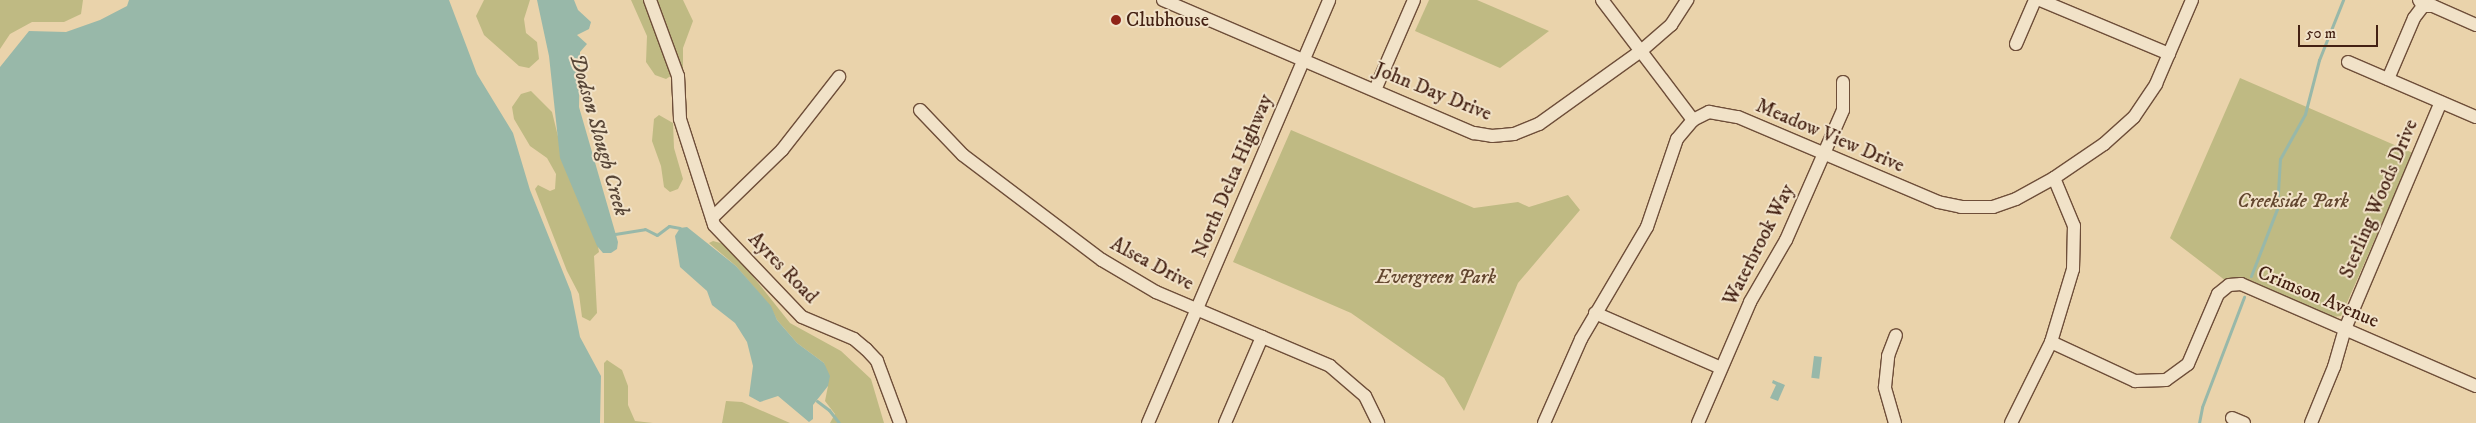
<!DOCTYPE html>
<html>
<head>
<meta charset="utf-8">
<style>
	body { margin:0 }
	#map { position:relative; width:2476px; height:423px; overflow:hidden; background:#ead3ab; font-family:"IM FELL DW Pica",serif }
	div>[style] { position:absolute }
	.green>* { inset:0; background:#bfba83 }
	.water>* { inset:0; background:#98b8a9; transform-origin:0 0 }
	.stream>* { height:3px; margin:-1.5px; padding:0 1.5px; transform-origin:1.5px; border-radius:1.5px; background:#98b8a9 }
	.roads { filter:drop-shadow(1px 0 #6e4e39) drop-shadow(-1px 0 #6e4e39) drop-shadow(0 1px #6e4e39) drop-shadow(0 -1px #6e4e39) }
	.street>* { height:12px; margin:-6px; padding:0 6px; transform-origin:6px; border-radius:6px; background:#f1e2c8 }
	.dots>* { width:14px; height:14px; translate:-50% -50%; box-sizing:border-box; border:2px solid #f1e2c8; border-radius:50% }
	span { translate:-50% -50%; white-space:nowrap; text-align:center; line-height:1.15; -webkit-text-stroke:4px #f1e2c8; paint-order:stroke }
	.poi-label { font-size:20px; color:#442113 }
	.left { translate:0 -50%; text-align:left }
	.street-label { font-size:20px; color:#442113 }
	.park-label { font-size:20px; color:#63472f; font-style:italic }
	.water-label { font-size:21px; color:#594738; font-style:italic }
	.scale { position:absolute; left:2298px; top:25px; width:80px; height:22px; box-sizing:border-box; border:2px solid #442113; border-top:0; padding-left:6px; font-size:15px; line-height:18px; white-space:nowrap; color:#442113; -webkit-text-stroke:4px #f1e2c8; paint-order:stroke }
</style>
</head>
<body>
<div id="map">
	<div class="green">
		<div style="clip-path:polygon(0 0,83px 0,81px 14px,64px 22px,32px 22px,10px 34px,0 49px)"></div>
		<div style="clip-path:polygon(484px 0,530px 0,524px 19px,526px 33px,537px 42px,539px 59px,529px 68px,519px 66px,484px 35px,476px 16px)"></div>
		<div style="clip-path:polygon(631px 0,683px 0,693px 21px,683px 48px,683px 68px,666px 79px,655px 75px,646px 62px,647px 36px)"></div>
		<div style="clip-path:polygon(1429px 0,1477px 0,1549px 31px,1500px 68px,1415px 31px)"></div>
		<div style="clip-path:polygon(2240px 78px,2413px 153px,2341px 316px,2333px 317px,2247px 279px,2226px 281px,2170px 238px)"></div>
		<div style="clip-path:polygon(531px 91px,552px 112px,566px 169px,596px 235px,599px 252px,594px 256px,597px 313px,590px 321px,582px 317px,579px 294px,567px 271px,535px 189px,538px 185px,550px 191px,555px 189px,556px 174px,547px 158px,530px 146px,514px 119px,512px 107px,521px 94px)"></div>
		<div style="clip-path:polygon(659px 115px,673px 123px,674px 148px,683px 179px,678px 189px,670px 192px,664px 187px,661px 166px,652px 141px,654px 119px)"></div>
		<div style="clip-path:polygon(1291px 130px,1474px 208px,1518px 202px,1529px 207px,1568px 195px,1580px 210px,1518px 283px,1464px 411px,1444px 378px,1351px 313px,1233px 262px)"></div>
		<div style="clip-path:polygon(713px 241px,728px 245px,790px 323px,841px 351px,871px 379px,884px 423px,830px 423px,835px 414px,825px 401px,828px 386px,824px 363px,797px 343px,777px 320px,770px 306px,736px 266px,709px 243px)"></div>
		<div style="clip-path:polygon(607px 360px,622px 370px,628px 386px,628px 405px,635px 421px,653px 423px,604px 423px,604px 363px)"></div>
		<div style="clip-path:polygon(726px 401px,742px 402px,790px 423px,722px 423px)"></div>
	</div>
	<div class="water">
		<div style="clip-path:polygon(129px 0,449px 0,477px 74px,513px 133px,530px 190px,571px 292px,580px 337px,601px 376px,600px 423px,0 423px,0 67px,29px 31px,66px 32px,100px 20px,127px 6px)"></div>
		<div style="clip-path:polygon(537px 0,574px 0,578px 10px,591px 22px,589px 29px,577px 35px,587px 44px,580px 52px,579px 107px,618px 242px,617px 249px,611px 253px,603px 253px,597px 246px,560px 158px,549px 56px)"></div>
		<div style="clip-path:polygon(687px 227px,736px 266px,771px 306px,777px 320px,797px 343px,824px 363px,830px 376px,828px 386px,813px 405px,813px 419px,809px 422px,778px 396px,760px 402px,749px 396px,753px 366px,747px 342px,735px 323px,712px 305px,707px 291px,680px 267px,675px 236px,680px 228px)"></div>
		<div style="left:1814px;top:356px;width:8px;height:22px;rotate:7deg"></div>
		<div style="clip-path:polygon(1773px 380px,1785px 385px,1778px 401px,1770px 398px,1776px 385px,1772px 383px)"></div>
	</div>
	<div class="stream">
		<div style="left:615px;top:234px;width:30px;rotate:-9deg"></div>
		<div style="left:645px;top:229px;width:13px;rotate:27deg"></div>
		<div style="left:657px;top:235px;width:15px;rotate:-37deg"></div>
		<div style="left:669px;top:226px;width:11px;rotate:10deg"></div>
		<div style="left:2251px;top:276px;width:72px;rotate:-68.8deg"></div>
		<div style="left:2277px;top:209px;width:50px;rotate:-86.6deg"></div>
		<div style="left:2280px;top:159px;width:51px;rotate:-60.9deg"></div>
		<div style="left:2305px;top:114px;width:56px;rotate:-75.5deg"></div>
		<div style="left:2319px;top:60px;width:65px;rotate:-68.2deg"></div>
		<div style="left:817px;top:401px;width:15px;rotate:37deg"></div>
		<div style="left:829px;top:410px;width:16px;rotate:52deg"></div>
		<div style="left:2199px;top:423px;width:16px;rotate:-79deg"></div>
		<div style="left:2202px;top:407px;width:118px;rotate:-69.1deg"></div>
	</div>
	<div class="roads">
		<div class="street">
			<div style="left:650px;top:0;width:81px;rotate:69.8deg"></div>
			<div style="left:678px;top:76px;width:43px;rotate:87.3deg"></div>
			<div style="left:680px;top:119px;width:111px;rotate:72.2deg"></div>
			<div style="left:714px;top:225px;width:127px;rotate:46.3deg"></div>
			<div style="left:802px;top:317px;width:56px;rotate:22.9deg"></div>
			<div style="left:854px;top:339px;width:16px;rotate:40deg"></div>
			<div style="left:866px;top:349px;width:16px;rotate:47deg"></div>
			<div style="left:877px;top:361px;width:66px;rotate:69.6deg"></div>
			<div style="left:1163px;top:0;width:338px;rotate:23.2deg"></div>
			<div style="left:1474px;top:133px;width:18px;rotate:9deg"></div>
			<div style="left:1492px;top:136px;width:22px;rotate:-5deg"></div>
			<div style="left:1514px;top:134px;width:27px;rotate:-22deg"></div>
			<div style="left:1539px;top:124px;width:125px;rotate:-35.6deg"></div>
			<div style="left:1641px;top:51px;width:40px;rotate:-41deg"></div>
			<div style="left:1671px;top:25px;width:30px;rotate:-57deg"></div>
			<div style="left:1602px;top:0;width:151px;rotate:52.8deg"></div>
			<div style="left:2040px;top:0;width:140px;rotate:22.7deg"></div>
			<div style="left:2419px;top:0;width:7px;rotate:56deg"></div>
			<div style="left:2423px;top:6px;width:10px"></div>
			<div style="left:2433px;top:6px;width:47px;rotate:23.8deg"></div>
			<div style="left:2016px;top:44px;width:48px;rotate:-66.6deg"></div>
			<div style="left:2348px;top:62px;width:139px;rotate:23.3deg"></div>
			<div style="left:2388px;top:79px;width:66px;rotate:-66.9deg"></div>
			<div style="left:2414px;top:18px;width:15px;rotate:-53deg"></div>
			<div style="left:1375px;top:90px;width:98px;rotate:-66.6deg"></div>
			<div style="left:920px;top:110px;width:62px;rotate:46.3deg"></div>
			<div style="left:963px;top:155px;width:174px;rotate:37.1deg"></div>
			<div style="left:1102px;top:260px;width:63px;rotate:30.7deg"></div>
			<div style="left:1156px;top:292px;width:189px;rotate:23deg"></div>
			<div style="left:1330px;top:366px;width:46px;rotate:40.6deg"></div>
			<div style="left:1365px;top:396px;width:30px;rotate:64deg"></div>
			<div style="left:712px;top:218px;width:98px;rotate:-44.2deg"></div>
			<div style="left:782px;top:150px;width:93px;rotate:-52deg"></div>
			<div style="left:1595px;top:313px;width:137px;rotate:23.6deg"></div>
			<div style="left:2051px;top:342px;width:93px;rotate:24.9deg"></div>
			<div style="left:2135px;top:381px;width:31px;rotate:-2deg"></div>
			<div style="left:2166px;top:380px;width:27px;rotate:-36deg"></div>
			<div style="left:2188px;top:364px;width:76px;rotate:-66.8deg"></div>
			<div style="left:2218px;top:294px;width:14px;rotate:-39deg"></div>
			<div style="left:2229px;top:285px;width:12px;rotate:-5deg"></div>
			<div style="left:2241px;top:284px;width:256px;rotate:23.5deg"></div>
			<div style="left:2232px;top:418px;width:13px;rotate:23deg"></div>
			<div style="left:1148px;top:423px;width:460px;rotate:-66.8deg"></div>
			<div style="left:1225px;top:423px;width:94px;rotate:-66.7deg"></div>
			<div style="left:1544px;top:423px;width:92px;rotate:-66.2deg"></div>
			<div style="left:1581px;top:339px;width:130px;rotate:-59.5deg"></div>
			<div style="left:1647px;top:227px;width:93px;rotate:-71.2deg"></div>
			<div style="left:1677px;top:139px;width:25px;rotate:-50deg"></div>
			<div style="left:1693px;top:120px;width:18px;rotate:-27deg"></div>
			<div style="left:1709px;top:112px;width:29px;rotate:10deg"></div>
			<div style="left:1738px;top:117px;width:217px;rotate:23deg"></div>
			<div style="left:1938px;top:202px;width:24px;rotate:12deg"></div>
			<div style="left:1961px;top:207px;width:32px"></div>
			<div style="left:1993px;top:207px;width:24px;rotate:-19deg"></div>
			<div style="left:2016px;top:199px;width:43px;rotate:-28.9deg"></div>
			<div style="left:2054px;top:178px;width:60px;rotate:-34.2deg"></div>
			<div style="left:2104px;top:144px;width:40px;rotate:-42deg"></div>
			<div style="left:2134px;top:117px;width:40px;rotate:-56deg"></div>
			<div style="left:2156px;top:84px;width:91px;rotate:-66.8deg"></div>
			<div style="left:1698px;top:423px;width:132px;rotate:-66.7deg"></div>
			<div style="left:1750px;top:302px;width:72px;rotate:-59.9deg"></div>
			<div style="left:1786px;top:240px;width:142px;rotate:-66.3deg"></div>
			<div style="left:1843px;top:110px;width:28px;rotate:-90deg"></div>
			<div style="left:1895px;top:423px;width:37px;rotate:-106deg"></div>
			<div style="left:1885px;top:387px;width:31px;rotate:-84deg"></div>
			<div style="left:1888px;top:356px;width:22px;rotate:-69deg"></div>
			<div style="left:2011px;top:423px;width:90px;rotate:-63.7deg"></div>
			<div style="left:2051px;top:342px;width:76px;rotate:-73.2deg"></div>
			<div style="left:2073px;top:269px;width:43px;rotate:-88.7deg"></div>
			<div style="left:2074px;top:226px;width:52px;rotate:-112.6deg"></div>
			<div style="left:2311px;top:423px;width:61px;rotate:-67.7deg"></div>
			<div style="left:2334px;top:367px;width:40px;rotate:-74deg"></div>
			<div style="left:2345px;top:329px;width:246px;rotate:-67.1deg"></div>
		</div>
	</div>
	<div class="dots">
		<div style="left:1116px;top:20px;background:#8f2418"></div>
	</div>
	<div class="poi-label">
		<span class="left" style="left:1126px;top:20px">Clubhouse</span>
	</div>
	<div class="street-label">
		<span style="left:1433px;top:92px;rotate:22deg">John Day Drive</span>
		<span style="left:1830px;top:136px;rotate:23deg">Meadow View Drive</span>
		<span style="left:1233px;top:176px;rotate:-67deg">North Delta Highway</span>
		<span style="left:2379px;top:199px;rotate:-67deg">Sterling Woods Drive</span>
		<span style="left:1759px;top:245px;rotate:-63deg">Waterbrook Way</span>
		<span style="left:1152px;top:264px;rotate:28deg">Alsea Drive</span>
		<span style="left:783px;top:268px;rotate:46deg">Ayres Road</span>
		<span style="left:2318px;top:297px;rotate:23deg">Crimson Avenue</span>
	</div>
	<div class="park-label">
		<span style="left:2293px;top:201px">Creekside Park</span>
		<span style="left:1436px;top:277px">Evergreen Park</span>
	</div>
	<div class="water-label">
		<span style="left:599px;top:135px;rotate:74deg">Dodson Slough Creek</span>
	</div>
	<div class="scale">50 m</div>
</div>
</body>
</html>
